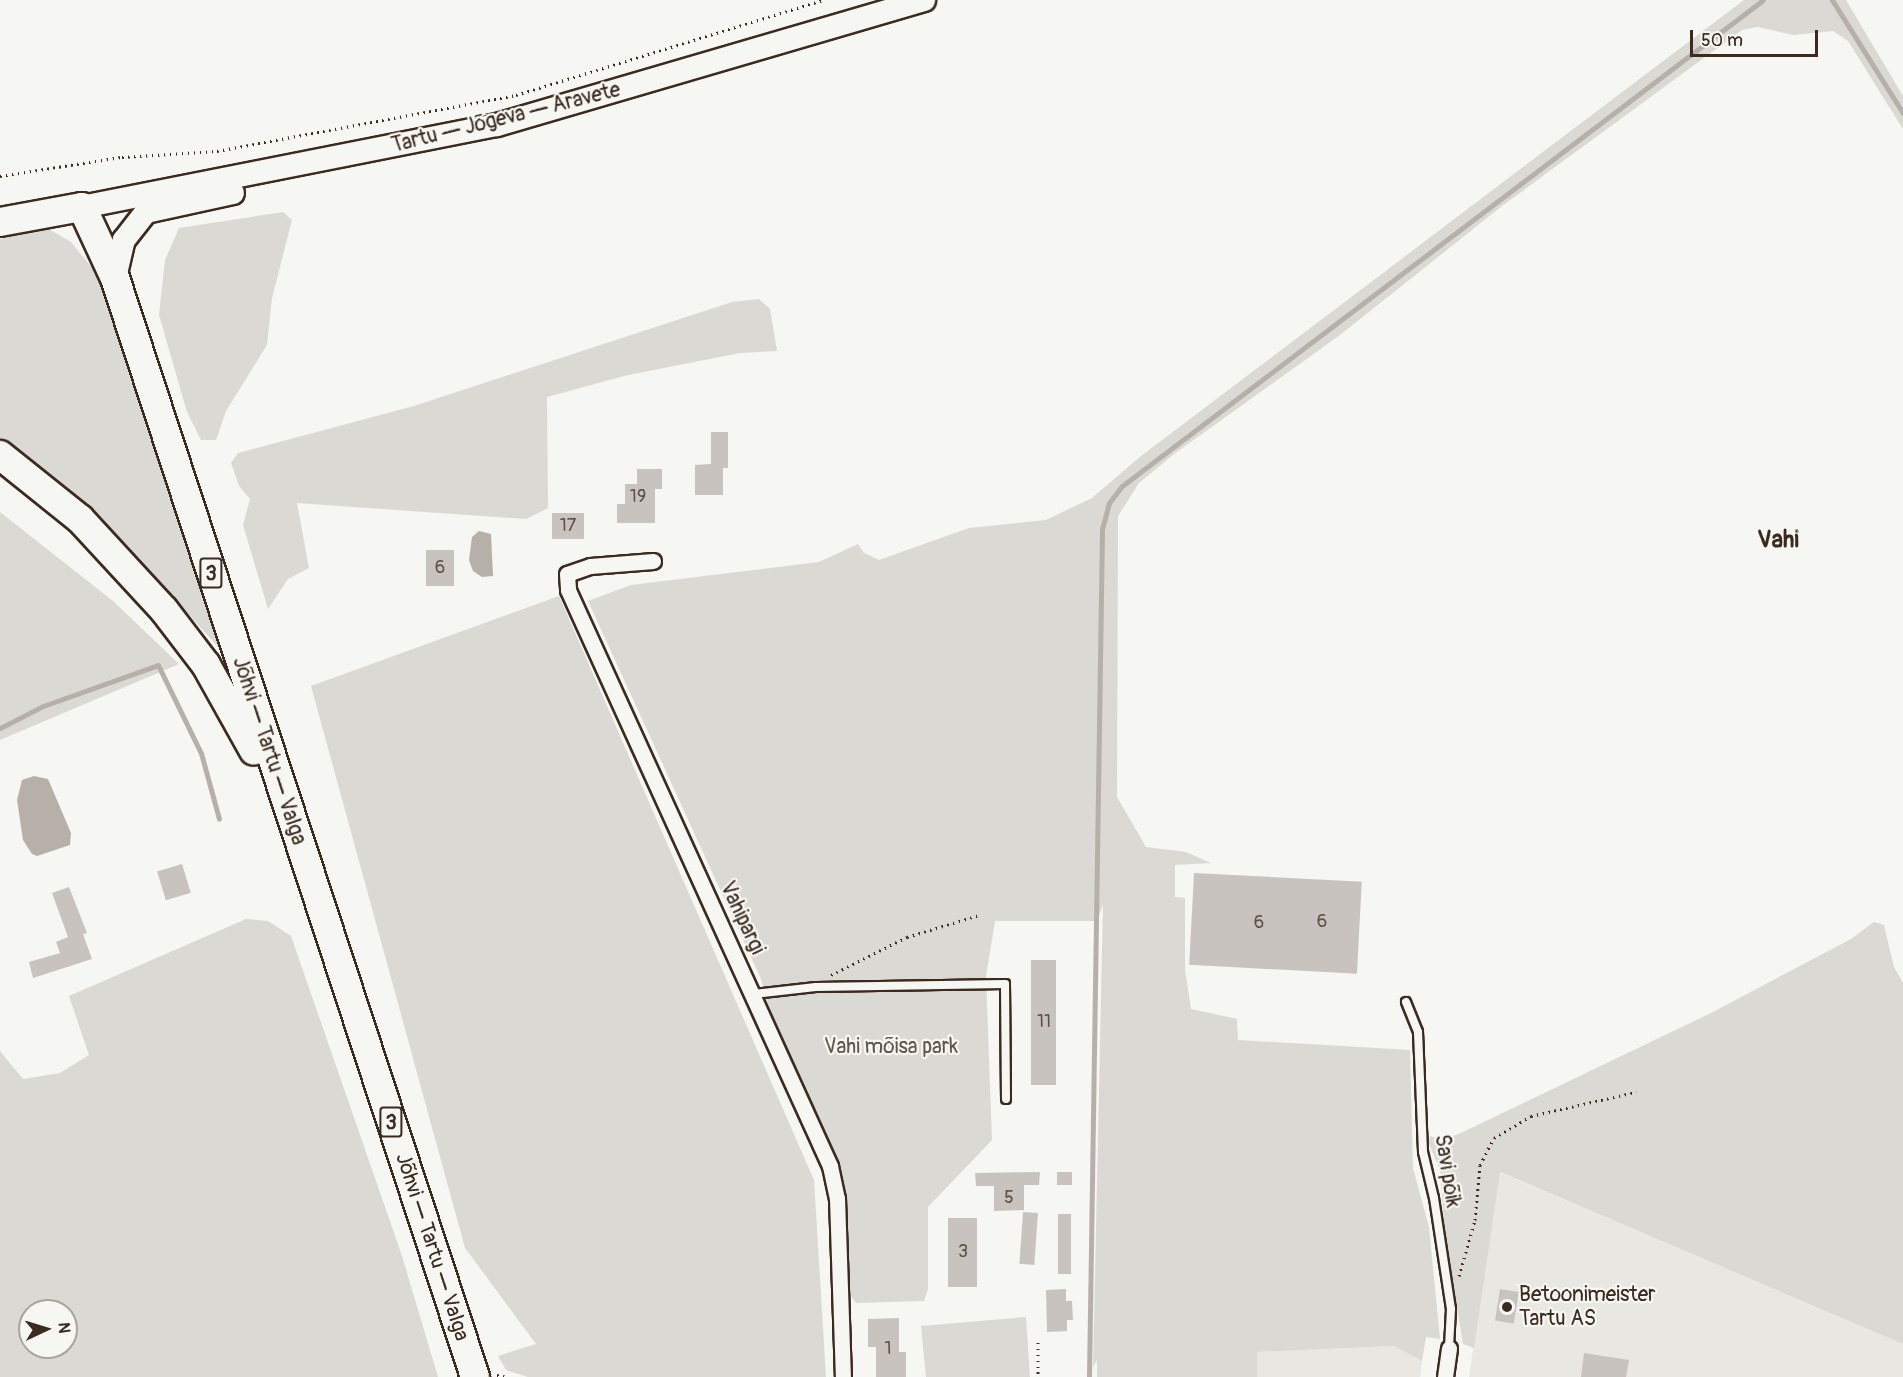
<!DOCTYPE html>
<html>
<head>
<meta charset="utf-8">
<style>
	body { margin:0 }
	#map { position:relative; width:1903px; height:1377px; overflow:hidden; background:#f6f6f2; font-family:Pangolin,sans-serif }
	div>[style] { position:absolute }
	.built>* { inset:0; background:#e8e7e2 }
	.green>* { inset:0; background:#dad9d3 }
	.water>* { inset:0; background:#b6b0a9 }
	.stream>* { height:5px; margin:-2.5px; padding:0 2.5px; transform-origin:2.5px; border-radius:2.5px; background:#b6b0a9 }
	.building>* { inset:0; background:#c8c3be; transform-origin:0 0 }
	.path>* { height:3px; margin-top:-1.5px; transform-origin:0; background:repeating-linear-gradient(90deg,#3b2a1e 0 1.5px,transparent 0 6px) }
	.roads { filter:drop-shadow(2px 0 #3b2a1e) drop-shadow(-2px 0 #3b2a1e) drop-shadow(0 2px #3b2a1e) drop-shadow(0 -2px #3b2a1e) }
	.lane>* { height:8px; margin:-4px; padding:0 4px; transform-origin:4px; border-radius:4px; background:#f6f6f2 }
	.street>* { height:15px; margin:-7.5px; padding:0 7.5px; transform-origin:7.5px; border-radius:7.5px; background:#f6f6f2 }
	.secondary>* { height:22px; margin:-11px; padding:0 11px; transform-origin:11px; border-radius:11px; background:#f6f6f2 }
	.highway>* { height:28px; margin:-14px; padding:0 14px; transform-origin:14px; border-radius:14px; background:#f6f6f2 }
	.dots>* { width:16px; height:16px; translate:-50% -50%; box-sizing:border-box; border:3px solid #f6f6f2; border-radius:50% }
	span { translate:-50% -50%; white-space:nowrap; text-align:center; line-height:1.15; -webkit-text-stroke:4.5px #f6f6f2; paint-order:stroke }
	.number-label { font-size:18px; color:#5e5046 }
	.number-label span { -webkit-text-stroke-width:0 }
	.shield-label span { padding:2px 4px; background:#f6f6f2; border:2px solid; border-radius:4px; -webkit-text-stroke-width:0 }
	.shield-label { font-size:20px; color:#3b2a1e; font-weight:700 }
	.street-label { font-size:21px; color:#3b2a1e }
	.park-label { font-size:21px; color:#63564b }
	.poi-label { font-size:21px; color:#3b2a1e }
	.left { translate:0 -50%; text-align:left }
	.quarter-label { font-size:24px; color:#3b2a1e; font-weight:700 }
	.north { position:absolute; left:18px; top:1299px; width:60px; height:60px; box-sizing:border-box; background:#f6f6f2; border:2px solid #aba49d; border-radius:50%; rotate:86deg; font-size:16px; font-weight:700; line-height:24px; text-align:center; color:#3b2a1e }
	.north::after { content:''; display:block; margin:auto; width:21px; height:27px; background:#3b2a1e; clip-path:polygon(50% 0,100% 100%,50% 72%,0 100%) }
	.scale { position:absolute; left:1690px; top:30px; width:128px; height:27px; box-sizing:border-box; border:3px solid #3b2a1e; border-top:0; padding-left:8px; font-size:18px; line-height:21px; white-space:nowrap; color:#3b2a1e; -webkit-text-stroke:4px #f6f6f2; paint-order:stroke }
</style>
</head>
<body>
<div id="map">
	<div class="built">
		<div style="clip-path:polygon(1499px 1172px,1903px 1344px,1903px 1377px,1469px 1377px)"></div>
		<div style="clip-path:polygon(1394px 1346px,1422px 1361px,1420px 1377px,1257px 1377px,1257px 1352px)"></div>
	</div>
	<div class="green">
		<div style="clip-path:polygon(1744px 0,1846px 0,1903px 96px,1903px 129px,1848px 41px,1833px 31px,1793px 35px,1758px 27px,1742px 30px,1502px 206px,1340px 335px,1174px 454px,1139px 483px,1118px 516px,1117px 797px,1146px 847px,1186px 852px,1211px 863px,1175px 865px,1175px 897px,1185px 898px,1185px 970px,1191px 1009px,1237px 1019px,1238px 1040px,1410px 1050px,1413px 1168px,1429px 1227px,1440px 1339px,1426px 1337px,1422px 1361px,1394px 1346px,1257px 1352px,1257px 1377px,1097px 1377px,1097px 1360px,1093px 1367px,1103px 904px,1097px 921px,995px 921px,986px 977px,992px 1140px,928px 1207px,928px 1289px,924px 1301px,856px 1303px,850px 1295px,844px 1187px,772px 1020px,761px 979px,588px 601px,631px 585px,819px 562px,858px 544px,864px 553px,879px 560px,969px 528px,1046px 520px,1092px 498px,1141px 456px)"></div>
		<div style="clip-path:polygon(283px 212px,292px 220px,272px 298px,267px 345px,226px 411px,216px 440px,201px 440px,187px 412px,159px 315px,165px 260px,179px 228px)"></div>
		<div style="clip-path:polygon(47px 228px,71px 242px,97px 274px,168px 476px,219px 648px,110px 527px,0 438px,0 239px)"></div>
		<div style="clip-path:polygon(759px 299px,770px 309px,777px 351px,740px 353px,628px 375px,547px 397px,548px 508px,526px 519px,297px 503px,309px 568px,288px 579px,268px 609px,243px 525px,250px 499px,239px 486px,231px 463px,238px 453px,414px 406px,732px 302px)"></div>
		<div style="clip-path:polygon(0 512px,113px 601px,179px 664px,0 740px)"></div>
		<div style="clip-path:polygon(559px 596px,814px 1180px,826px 1377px,528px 1377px,506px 1370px,498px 1356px,536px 1344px,465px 1248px,311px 686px)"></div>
		<div style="clip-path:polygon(evenodd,246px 919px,268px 921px,291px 936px,402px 1256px,438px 1377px,0 1377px,0 1051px,23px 1079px,60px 1073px,89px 1055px,69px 996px,246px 919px,30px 1311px,66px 1311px,66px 1347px,30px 1347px,30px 1311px)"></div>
		<div style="clip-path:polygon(1874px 922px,1884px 925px,1894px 967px,1903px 983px,1903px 1344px,1500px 1172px,1474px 1348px,1463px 1344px,1445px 1236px,1440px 1170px,1429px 1144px,1430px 1136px,1443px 1140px,1463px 1132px,1711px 1013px,1851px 939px)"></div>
		<div style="clip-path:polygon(1026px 1317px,1030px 1377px,926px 1377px,921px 1326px)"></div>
	</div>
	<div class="water">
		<div style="clip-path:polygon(479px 531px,491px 534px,493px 576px,482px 577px,473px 571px,469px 560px,472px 537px)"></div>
		<div style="clip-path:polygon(34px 776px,48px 779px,71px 833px,70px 845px,37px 856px,32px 854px,23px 840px,17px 800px,22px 780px)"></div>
	</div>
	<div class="stream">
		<div style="left:1832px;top:0;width:133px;rotate:57.9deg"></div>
		<div style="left:0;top:728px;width:48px;rotate:-27.1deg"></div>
		<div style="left:43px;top:706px;width:122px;rotate:-19.6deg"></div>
		<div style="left:158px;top:665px;width:98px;rotate:64deg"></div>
		<div style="left:201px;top:753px;width:68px;rotate:74.7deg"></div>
		<div style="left:1089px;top:1377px;width:848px;rotate:-89.12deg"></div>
		<div style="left:1102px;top:529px;width:27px;rotate:-75deg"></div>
		<div style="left:1109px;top:503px;width:21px;rotate:-53deg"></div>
		<div style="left:1122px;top:486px;width:804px;rotate:-37.17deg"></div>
	</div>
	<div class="building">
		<div style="clip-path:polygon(711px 432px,728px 432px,728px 468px,723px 468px,723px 495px,695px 495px,695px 465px,711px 464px)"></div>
		<div style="clip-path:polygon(637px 469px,662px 469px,662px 489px,655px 489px,655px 523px,617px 523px,617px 504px,625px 504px,625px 484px,637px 484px)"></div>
		<div style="left:552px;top:513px;width:32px;height:26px"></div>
		<div style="left:426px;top:550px;width:28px;height:36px"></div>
		<div style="left:182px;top:864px;width:30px;height:26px;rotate:73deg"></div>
		<div style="left:1194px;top:873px;width:168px;height:92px;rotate:3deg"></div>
		<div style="clip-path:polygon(69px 887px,87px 933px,83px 934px,92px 959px,33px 978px,29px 962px,60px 953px,56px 942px,68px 937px,52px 893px)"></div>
		<div style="left:1031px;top:960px;width:25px;height:125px"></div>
		<div style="clip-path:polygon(1040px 1172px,1039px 1185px,1024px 1185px,1024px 1210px,994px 1211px,994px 1186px,976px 1186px,975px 1173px)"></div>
		<div style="left:1057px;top:1172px;width:15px;height:13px"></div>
		<div style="left:1023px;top:1212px;width:15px;height:52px;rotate:4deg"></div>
		<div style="left:1058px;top:1214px;width:13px;height:60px"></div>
		<div style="left:948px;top:1218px;width:29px;height:69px"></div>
		<div style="clip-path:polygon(1066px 1289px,1066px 1301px,1072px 1301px,1073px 1320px,1067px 1320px,1067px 1331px,1047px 1332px,1046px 1290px)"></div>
		<div style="left:1500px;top:1289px;width:19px;height:32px;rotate:9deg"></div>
		<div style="clip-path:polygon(899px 1318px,899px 1352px,906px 1352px,906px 1377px,876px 1377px,876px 1347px,868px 1347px,868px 1319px)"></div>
		<div style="clip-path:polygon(1584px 1353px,1629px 1360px,1626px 1377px,1581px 1377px)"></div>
	</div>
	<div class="path">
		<div style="left:0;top:176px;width:123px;rotate:-8.9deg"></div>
		<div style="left:122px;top:157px;width:95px;rotate:-3.6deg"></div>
		<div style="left:217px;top:151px;width:304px;rotate:-10.6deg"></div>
		<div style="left:516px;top:95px;width:321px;rotate:-17.2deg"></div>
		<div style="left:831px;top:975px;width:85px;rotate:-26.6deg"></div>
		<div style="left:907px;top:937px;width:75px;rotate:-17deg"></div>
		<div style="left:1459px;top:1276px;width:58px;rotate:-74.1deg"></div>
		<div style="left:1475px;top:1220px;width:55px;rotate:-84.8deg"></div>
		<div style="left:1480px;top:1165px;width:30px;rotate:-63deg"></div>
		<div style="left:1494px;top:1138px;width:43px;rotate:-30.7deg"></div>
		<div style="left:1531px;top:1116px;width:108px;rotate:-12.9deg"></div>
		<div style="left:1038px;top:1342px;width:35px;rotate:90deg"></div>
		<div style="left:497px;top:1375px;width:10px;rotate:11deg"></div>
	</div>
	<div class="roads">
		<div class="lane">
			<div style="left:754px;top:994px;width:62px;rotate:-6.4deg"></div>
			<div style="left:816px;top:987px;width:189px;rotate:-0.9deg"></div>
			<div style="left:1005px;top:984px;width:115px;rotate:89.5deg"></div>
			<div style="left:1406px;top:1002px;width:32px;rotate:68deg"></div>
			<div style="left:1418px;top:1032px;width:120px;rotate:87.6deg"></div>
			<div style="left:1423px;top:1152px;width:47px;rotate:76.6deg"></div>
			<div style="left:1434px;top:1198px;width:112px;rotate:81.3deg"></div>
			<div style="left:1451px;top:1309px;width:39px;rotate:93deg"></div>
		</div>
		<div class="street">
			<div style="left:653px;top:561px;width:63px;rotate:175.5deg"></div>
			<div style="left:590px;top:566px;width:24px;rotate:161deg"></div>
			<div style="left:567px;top:574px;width:16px;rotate:86deg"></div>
			<div style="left:568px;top:590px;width:633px;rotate:65.54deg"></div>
			<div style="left:830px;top:1166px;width:33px;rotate:78deg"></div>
			<div style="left:837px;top:1198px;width:179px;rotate:88.1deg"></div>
			<div style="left:1445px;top:1377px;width:29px;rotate:-82deg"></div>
		</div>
		<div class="secondary">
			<div style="left:82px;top:207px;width:423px;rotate:-11.2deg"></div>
			<div style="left:497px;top:125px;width:445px;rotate:-16.3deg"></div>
			<div style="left:115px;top:278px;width:39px;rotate:-77deg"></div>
			<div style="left:124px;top:240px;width:36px;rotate:-52deg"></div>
			<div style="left:146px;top:212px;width:89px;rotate:-12.3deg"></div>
		</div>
		<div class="highway">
			<div style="left:0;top:222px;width:83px;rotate:-10.4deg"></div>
			<div style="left:82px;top:207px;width:78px;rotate:65.1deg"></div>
			<div style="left:115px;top:278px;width:1156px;rotate:71.86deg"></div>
			<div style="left:0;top:455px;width:102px;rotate:38.7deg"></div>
			<div style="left:80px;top:519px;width:124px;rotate:47.3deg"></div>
			<div style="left:164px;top:610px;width:69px;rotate:52.6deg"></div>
			<div style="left:206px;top:665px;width:98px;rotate:60.8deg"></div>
		</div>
	</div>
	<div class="dots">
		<div style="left:1507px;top:1307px;background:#3b2a1e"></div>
	</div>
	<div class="number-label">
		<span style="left:638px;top:497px">19</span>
		<span style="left:568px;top:526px">17</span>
		<span style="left:440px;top:568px">6</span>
		<span style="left:1322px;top:922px">6</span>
		<span style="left:1259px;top:923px">6</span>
		<span style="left:1044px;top:1022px">11</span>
		<span style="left:1009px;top:1198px">5</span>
		<span style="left:963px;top:1252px">3</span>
		<span style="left:888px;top:1349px">1</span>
	</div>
	<div class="shield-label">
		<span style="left:211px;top:573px">3</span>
		<span style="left:391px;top:1122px">3</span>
	</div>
	<div class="street-label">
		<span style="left:506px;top:118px;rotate:-14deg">Tartu — Jõgeva — Aravete</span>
		<span style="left:269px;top:751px;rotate:72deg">Jõhvi — Tartu — Valga</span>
		<span style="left:742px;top:918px;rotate:65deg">Vahipargi</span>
		<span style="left:1447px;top:1171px;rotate:81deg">Savi põik</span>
		<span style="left:432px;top:1247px;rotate:72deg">Jõhvi — Tartu — Valga</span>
	</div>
	<div class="park-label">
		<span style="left:891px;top:1047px">Vahi mõisa park</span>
	</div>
	<div class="poi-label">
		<span class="left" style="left:1519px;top:1307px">Betoonimeister<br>Tartu AS</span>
	</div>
	<div class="quarter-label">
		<span style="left:1778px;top:540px">Vahi</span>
	</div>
	<div class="north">N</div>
	<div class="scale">50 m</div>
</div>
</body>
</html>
